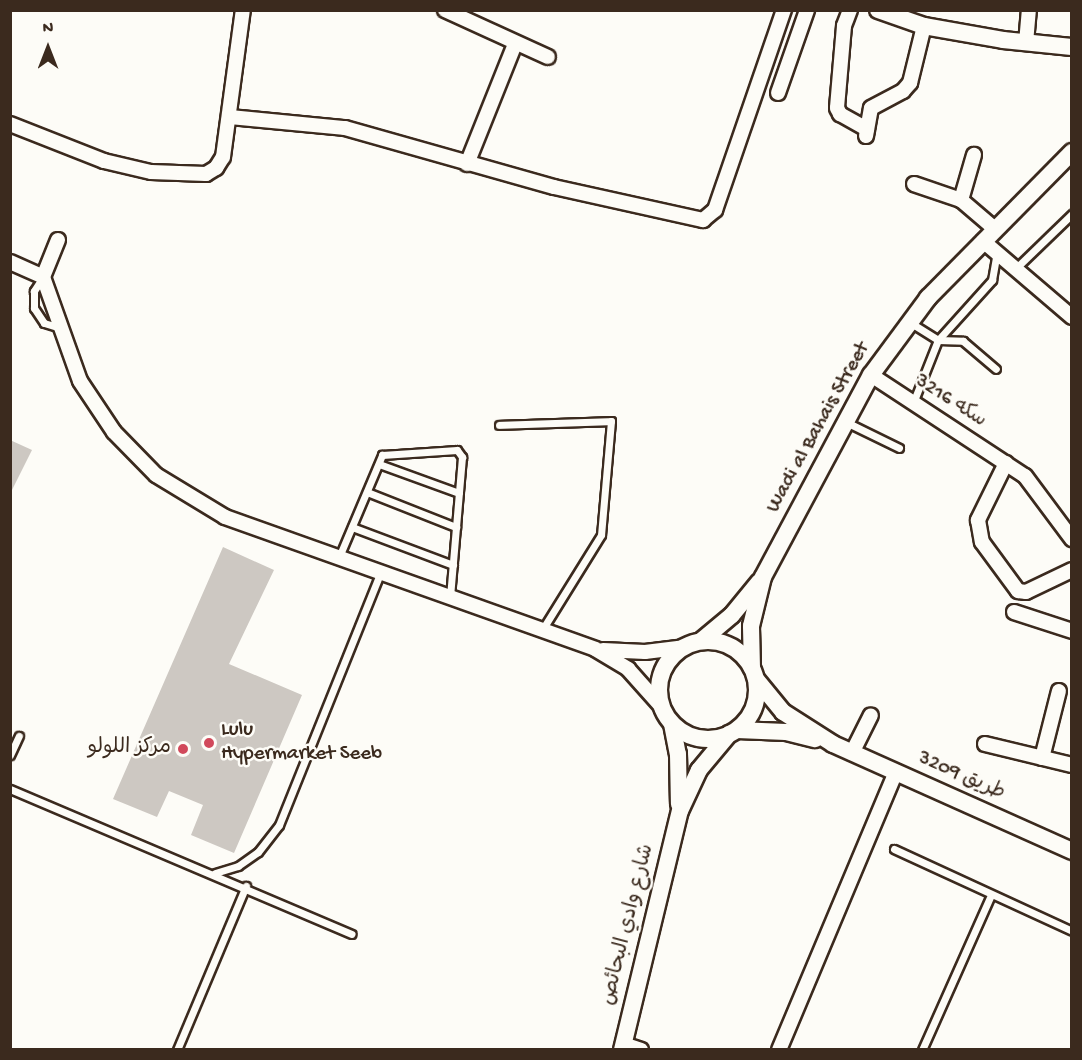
<!DOCTYPE html>
<html>
<head>
<meta charset="utf-8">
<style>
	body { margin:0 }
	#map { position:relative; width:1082px; height:1060px; overflow:hidden; background:#fdfcf7; font-family:"Gochi Hand","Playpen Sans Arabic",sans-serif }
	div>[style] { position:absolute }
	.building>* { inset:0; background:#cdc8c2 }
	.roads { filter:drop-shadow(2px 0 #3b2a1e) drop-shadow(-2px 0 #3b2a1e) drop-shadow(0 2px #3b2a1e) drop-shadow(0 -2px #3b2a1e) }
	.service>* { height:7px; margin:-3.5px; padding:0 3.5px; transform-origin:3.5px; border-radius:3.5px; background:#fdfcf7 }
	.minor>* { height:14px; margin:-7px; padding:0 7px; transform-origin:7px; border-radius:7px; background:#fdfcf7 }
	.tertiary>* { height:16px; margin:-8px; padding:0 8px; transform-origin:8px; border-radius:8px; background:#fdfcf7 }
	.tertiary>.ring { margin:-8px; padding:0; box-sizing:content-box; background:none; border:16px solid #fdfcf7; border-radius:50% }
	.dots>* { width:16px; height:16px; translate:-50% -50%; box-sizing:border-box; border:3px solid #fdfcf7; border-radius:50% }
	span { translate:-50% -50%; white-space:nowrap; text-align:center; line-height:1.15; -webkit-text-stroke:5px #fdfcf7; paint-order:stroke }
	.street-label { font-size:21px; color:#3b2a1e }
	.poi-label { font-size:21px; color:#3b2a1e }
	.left { translate:0 -50%; text-align:left }
	.right { translate:-100% -50%; text-align:right }
	.frame { position:absolute; inset:0; border:12px solid #3b2a1e; pointer-events:none }
	.north { position:absolute; left:18px; top:18px; width:60px; height:60px; -webkit-text-stroke:4px #fdfcf7; paint-order:stroke; rotate:0deg; font-size:16px; font-weight:700; line-height:24px; text-align:center; color:#3b2a1e }
	.north::after { content:''; display:block; margin:auto; width:21px; height:27px; background:#3b2a1e; clip-path:polygon(50% 0,100% 100%,50% 72%,0 100%) }
</style>
</head>
<body>
<div id="map">
	<div class="building">
		<div style="clip-path:polygon(10px 440px,32px 450px,10px 494px)"></div>
		<div style="clip-path:polygon(223px 547px,274px 570px,229px 664px,302px 695px,234px 853px,191px 835px,203px 805px,169px 791px,157px 817px,113px 799px)"></div>
	</div>
	<div class="roads">
		<div class="service">
			<div style="left:1016px;top:268px;width:78px;rotate:-44deg"></div>
			<div style="left:43px;top:277px;width:17px;rotate:123deg"></div>
			<div style="left:34px;top:291px;width:17px;rotate:90deg"></div>
			<div style="left:34px;top:308px;width:18px;rotate:56deg"></div>
			<div style="left:44px;top:323px;width:17px;rotate:17deg"></div>
			<div style="left:911px;top:323px;width:32px;rotate:32deg"></div>
			<div style="left:938px;top:340px;width:25px;rotate:2deg"></div>
			<div style="left:963px;top:341px;width:43px;rotate:40.3deg"></div>
			<div style="left:913px;top:403px;width:68px;rotate:-68.4deg"></div>
			<div style="left:938px;top:340px;width:81px;rotate:-48deg"></div>
			<div style="left:992px;top:280px;width:27px;rotate:-80deg"></div>
			<div style="left:846px;top:422px;width:59px;rotate:26.1deg"></div>
			<div style="left:499px;top:425px;width:112px;rotate:-2deg"></div>
			<div style="left:611px;top:421px;width:114px;rotate:95deg"></div>
			<div style="left:601px;top:535px;width:112px;rotate:121.8deg"></div>
			<div style="left:379px;top:464px;width:85px;rotate:19.9deg"></div>
			<div style="left:367px;top:492px;width:96px;rotate:21.5deg"></div>
			<div style="left:352px;top:527px;width:108px;rotate:20.6deg"></div>
			<div style="left:339px;top:557px;width:111px;rotate:-67.1deg"></div>
			<div style="left:382px;top:455px;width:75px;rotate:-3.8deg"></div>
			<div style="left:457px;top:450px;width:9px;rotate:54deg"></div>
			<div style="left:462px;top:457px;width:142px;rotate:94.9deg"></div>
			<div style="left:10px;top:755px;width:21px;rotate:-65deg"></div>
			<div style="left:10px;top:789px;width:371px;rotate:23deg"></div>
			<div style="left:894px;top:849px;width:196px;rotate:24.7deg"></div>
			<div style="left:215px;top:873px;width:24px;rotate:-17deg"></div>
			<div style="left:238px;top:866px;width:24px;rotate:-35deg"></div>
			<div style="left:258px;top:852px;width:34px;rotate:-52deg"></div>
			<div style="left:279px;top:825px;width:274px;rotate:-68.1deg"></div>
			<div style="left:177px;top:1050px;width:178px;rotate:-67.2deg"></div>
			<div style="left:922px;top:1050px;width:167px;rotate:-66deg"></div>
		</div>
		<div class="minor">
			<div style="left:445px;top:10px;width:113px;rotate:24.5deg"></div>
			<div style="left:850px;top:10px;width:17px;rotate:111deg"></div>
			<div style="left:844px;top:26px;width:82px;rotate:94.9deg"></div>
			<div style="left:837px;top:108px;width:7px;rotate:63deg"></div>
			<div style="left:840px;top:114px;width:31px;rotate:29deg"></div>
			<div style="left:1026px;top:43px;width:33px;rotate:-85deg"></div>
			<div style="left:778px;top:93px;width:88px;rotate:-70.7deg"></div>
			<div style="left:230px;top:117px;width:116px;rotate:5.5deg"></div>
			<div style="left:345px;top:128px;width:217px;rotate:15.8deg"></div>
			<div style="left:554px;top:187px;width:153px;rotate:12.5deg"></div>
			<div style="left:703px;top:220px;width:16px;rotate:-40deg"></div>
			<div style="left:715px;top:210px;width:212px;rotate:-71deg"></div>
			<div style="left:10px;top:124px;width:101px;rotate:21.5deg"></div>
			<div style="left:104px;top:161px;width:48px;rotate:13.2deg"></div>
			<div style="left:151px;top:172px;width:55px;rotate:2.1deg"></div>
			<div style="left:206px;top:174px;width:12px;rotate:-31deg"></div>
			<div style="left:216px;top:168px;width:13px;rotate:-58deg"></div>
			<div style="left:223px;top:157px;width:148px;rotate:-82.3deg"></div>
			<div style="left:866px;top:136px;width:28px;rotate:-80deg"></div>
			<div style="left:871px;top:108px;width:36px;rotate:-28deg"></div>
			<div style="left:903px;top:91px;width:11px;rotate:-49deg"></div>
			<div style="left:910px;top:83px;width:59px;rotate:-76.2deg"></div>
			<div style="left:467px;top:164px;width:129px;rotate:-68.2deg"></div>
			<div style="left:914px;top:184px;width:50px;rotate:18.8deg"></div>
			<div style="left:961px;top:200px;width:45px;rotate:40.5deg"></div>
			<div style="left:961px;top:200px;width:47px;rotate:-73.9deg"></div>
			<div style="left:983px;top:241px;width:117px;rotate:40.5deg"></div>
			<div style="left:10px;top:262px;width:36px;rotate:24deg"></div>
			<div style="left:43px;top:277px;width:110px;rotate:70.4deg"></div>
			<div style="left:80px;top:381px;width:61px;rotate:56.3deg"></div>
			<div style="left:114px;top:432px;width:60px;rotate:45.7deg"></div>
			<div style="left:156px;top:475px;width:81px;rotate:31.3deg"></div>
			<div style="left:225px;top:517px;width:393px;rotate:19.6deg"></div>
			<div style="left:595px;top:649px;width:39px;rotate:31deg"></div>
			<div style="left:628px;top:669px;width:50px;rotate:48.3deg"></div>
			<div style="left:43px;top:277px;width:40px;rotate:-68deg"></div>
			<div style="left:871px;top:375px;width:184px;rotate:33.3deg"></div>
			<div style="left:1025px;top:476px;width:79px;rotate:53.3deg"></div>
			<div style="left:1006px;top:463px;width:64px;rotate:116.2deg"></div>
			<div style="left:978px;top:520px;width:22px;rotate:80deg"></div>
			<div style="left:982px;top:542px;width:61px;rotate:53.7deg"></div>
			<div style="left:1018px;top:591px;width:8px;rotate:7deg"></div>
			<div style="left:1026px;top:592px;width:51px;rotate:-25.6deg"></div>
			<div style="left:1014px;top:612px;width:61px;rotate:18.1deg"></div>
			<div style="left:603px;top:650px;width:42px;rotate:2.7deg"></div>
			<div style="left:645px;top:652px;width:39px;rotate:-7deg"></div>
			<div style="left:985px;top:744px;width:89px;rotate:13.6deg"></div>
			<div style="left:852px;top:753px;width:42px;rotate:-63.4deg"></div>
			<div style="left:1042px;top:758px;width:69px;rotate:-75.8deg"></div>
			<div style="left:623px;top:1044px;width:19px;rotate:18deg"></div>
			<div style="left:779px;top:1050px;width:302px;rotate:-67.2deg"></div>
		</div>
		<div class="tertiary">
			<div style="left:878px;top:10px;width:49px;rotate:19.2deg"></div>
			<div style="left:924px;top:26px;width:80px;rotate:10deg"></div>
			<div style="left:1003px;top:40px;width:69px;rotate:5.8deg"></div>
			<div class="ring" style="left:659px;top:641px;width:82px;height:82px"></div>
			<div style="left:701px;top:641px;width:40px;rotate:-40deg"></div>
			<div style="left:732px;top:615px;width:43px;rotate:-50.7deg"></div>
			<div style="left:752px;top:668px;width:42px;rotate:-91.4deg"></div>
			<div style="left:751px;top:626px;width:50px;rotate:-76.2deg"></div>
			<div style="left:763px;top:577px;width:229px;rotate:-61.9deg"></div>
			<div style="left:871px;top:375px;width:96px;rotate:-53.5deg"></div>
			<div style="left:928px;top:298px;width:205px;rotate:-45.4deg"></div>
			<div style="left:756px;top:679px;width:43px;rotate:50.7deg"></div>
			<div style="left:783px;top:712px;width:59px;rotate:32.6deg"></div>
			<div style="left:833px;top:744px;width:262px;rotate:24.1deg"></div>
			<div style="left:672px;top:724px;width:31px;rotate:79deg"></div>
			<div style="left:678px;top:754px;width:50px;rotate:88.9deg"></div>
			<div style="left:737px;top:730px;width:49px;rotate:2.3deg"></div>
			<div style="left:786px;top:732px;width:30px;rotate:14deg"></div>
			<div style="left:622px;top:1050px;width:246px;rotate:-76.4deg"></div>
			<div style="left:680px;top:811px;width:45px;rotate:-65.1deg"></div>
			<div style="left:699px;top:770px;width:47px;rotate:-50.2deg"></div>
		</div>
	</div>
	<div class="dots">
		<div style="left:209px;top:743px;background:#d1495b"></div>
		<div style="left:183px;top:749px;background:#d1495b"></div>
	</div>
	<div class="street-label">
		<span style="left:950px;top:402px;rotate:33deg">سكه 3216</span>
		<span style="left:819px;top:428px;rotate:-61deg">Wadi al Bahais Street</span>
		<span style="left:961px;top:777px;rotate:24deg">طريق 3209</span>
		<span style="left:629px;top:925px;rotate:-76deg">شارع وادي البحائص</span>
	</div>
	<div class="poi-label">
		<span class="left" style="left:221px;top:743px">Lulu<br>Hypermarket Seeb</span>
		<span class="right" style="left:171px;top:749px">مركز اللولو</span>
	</div>
	<div class="frame"></div>
	<div class="north">N</div>
</div>
</body>
</html>
